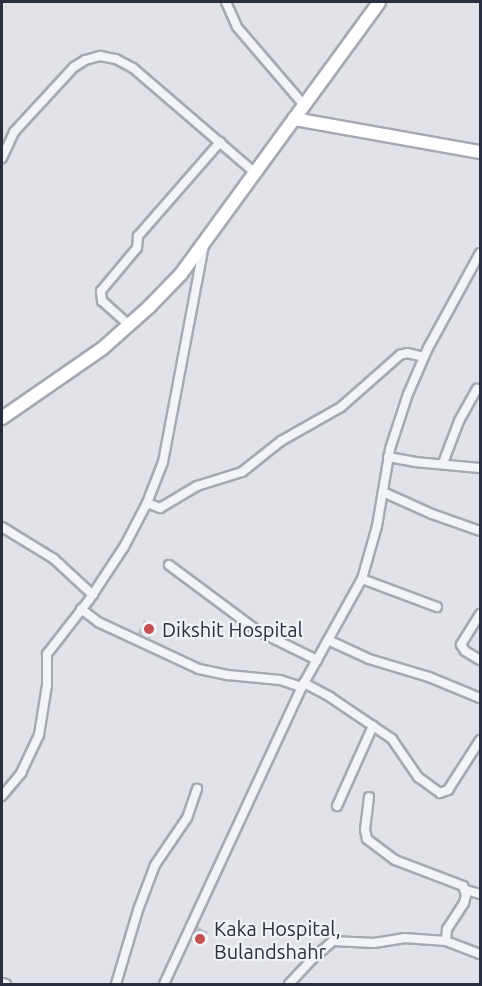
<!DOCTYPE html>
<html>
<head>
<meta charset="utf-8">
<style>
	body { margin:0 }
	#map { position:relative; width:482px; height:986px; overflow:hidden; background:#e1e3e8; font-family:Ubuntu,sans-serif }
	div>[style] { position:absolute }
	.building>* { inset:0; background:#bbbec8; transform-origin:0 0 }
	.roads { filter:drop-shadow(2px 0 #a6a9b2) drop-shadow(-2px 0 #a6a9b2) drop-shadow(0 2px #a6a9b2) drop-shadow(0 -2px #a6a9b2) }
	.street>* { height:8px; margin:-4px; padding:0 4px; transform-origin:4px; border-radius:4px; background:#f3f4f7 }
	.secondary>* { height:12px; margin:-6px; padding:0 6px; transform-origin:6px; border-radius:6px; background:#fff }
	.dots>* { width:16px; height:16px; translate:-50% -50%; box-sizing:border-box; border:3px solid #f0f2f6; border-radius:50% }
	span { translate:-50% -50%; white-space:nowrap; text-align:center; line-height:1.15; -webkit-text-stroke:4.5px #f0f2f6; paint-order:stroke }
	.poi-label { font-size:20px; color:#2a2f3f }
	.left { translate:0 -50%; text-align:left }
	.frame { position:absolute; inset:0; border:3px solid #2a2f3f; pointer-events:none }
</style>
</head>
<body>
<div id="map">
	<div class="building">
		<div style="left:144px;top:620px;width:14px;height:14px;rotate:25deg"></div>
		<div style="left:198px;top:927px;width:11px;height:16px;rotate:27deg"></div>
	</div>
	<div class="roads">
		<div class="street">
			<div style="left:226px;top:2px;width:27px;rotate:66deg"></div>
			<div style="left:237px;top:27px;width:101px;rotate:49.4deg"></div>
			<div style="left:2px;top:158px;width:29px;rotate:-65deg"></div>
			<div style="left:14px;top:132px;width:88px;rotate:-47.3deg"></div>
			<div style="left:74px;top:67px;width:13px;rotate:-32deg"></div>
			<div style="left:85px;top:60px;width:16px;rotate:-15deg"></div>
			<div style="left:100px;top:56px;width:16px;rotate:11deg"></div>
			<div style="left:116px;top:59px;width:19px;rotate:28deg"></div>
			<div style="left:133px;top:68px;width:160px;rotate:40.7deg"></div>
			<div style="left:129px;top:325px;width:36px;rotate:-138deg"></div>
			<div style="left:102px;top:301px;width:10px;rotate:-96deg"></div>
			<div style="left:101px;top:291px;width:56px;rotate:-50.1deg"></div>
			<div style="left:137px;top:248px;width:12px;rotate:-85deg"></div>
			<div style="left:138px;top:236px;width:125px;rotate:-48.9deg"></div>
			<div style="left:388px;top:457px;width:27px;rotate:10deg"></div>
			<div style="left:415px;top:462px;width:65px;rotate:5.3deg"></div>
			<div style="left:443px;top:463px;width:45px;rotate:-69.1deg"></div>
			<div style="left:459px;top:421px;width:37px;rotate:-61deg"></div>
			<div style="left:383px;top:492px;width:54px;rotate:24.2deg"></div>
			<div style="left:432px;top:514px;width:51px;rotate:19.5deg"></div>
			<div style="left:147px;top:503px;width:14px;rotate:21deg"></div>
			<div style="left:160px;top:508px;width:43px;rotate:-30.7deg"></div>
			<div style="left:197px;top:486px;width:47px;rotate:-17.3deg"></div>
			<div style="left:242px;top:472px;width:50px;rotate:-38.5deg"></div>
			<div style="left:281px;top:441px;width:69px;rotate:-29.5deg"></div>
			<div style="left:341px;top:407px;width:79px;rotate:-41.4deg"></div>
			<div style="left:400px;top:355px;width:7px;rotate:-16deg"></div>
			<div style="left:407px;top:353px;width:17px;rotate:13deg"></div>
			<div style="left:2px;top:527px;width:61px;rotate:31.6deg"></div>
			<div style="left:54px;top:559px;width:53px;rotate:42.7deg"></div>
			<div style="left:169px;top:565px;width:111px;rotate:36.6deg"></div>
			<div style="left:258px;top:631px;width:66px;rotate:26.2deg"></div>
			<div style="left:362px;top:579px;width:80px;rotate:20.5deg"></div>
			<div style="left:81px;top:609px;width:21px;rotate:37deg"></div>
			<div style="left:98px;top:622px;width:111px;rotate:25deg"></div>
			<div style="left:199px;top:669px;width:30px;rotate:12deg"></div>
			<div style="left:228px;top:675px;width:52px;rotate:5.5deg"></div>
			<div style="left:280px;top:680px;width:23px;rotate:18deg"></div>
			<div style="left:480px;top:614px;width:36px;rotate:122deg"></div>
			<div style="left:461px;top:645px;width:7px;rotate:56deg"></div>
			<div style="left:465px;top:651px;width:17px;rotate:31deg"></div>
			<div style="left:328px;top:640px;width:45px;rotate:24.9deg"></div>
			<div style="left:369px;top:659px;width:63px;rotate:16.7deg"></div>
			<div style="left:429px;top:677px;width:55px;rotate:22.4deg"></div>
			<div style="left:304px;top:683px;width:30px;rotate:28deg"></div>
			<div style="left:330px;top:697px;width:75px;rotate:34.1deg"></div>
			<div style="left:392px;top:739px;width:46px;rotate:55.6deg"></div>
			<div style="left:418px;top:777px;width:27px;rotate:36deg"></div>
			<div style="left:440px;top:793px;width:9px;rotate:-21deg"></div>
			<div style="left:448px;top:790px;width:59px;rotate:-57.4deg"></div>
			<div style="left:2px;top:796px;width:30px;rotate:-50deg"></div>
			<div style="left:21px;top:773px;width:42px;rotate:-64.7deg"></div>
			<div style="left:39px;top:735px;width:51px;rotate:-80.9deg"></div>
			<div style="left:47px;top:685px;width:31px;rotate:-90deg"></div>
			<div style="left:47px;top:654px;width:68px;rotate:-52.1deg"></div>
			<div style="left:89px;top:600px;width:64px;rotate:-56.6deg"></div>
			<div style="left:124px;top:547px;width:50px;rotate:-62.4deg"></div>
			<div style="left:147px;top:503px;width:44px;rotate:-68.7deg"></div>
			<div style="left:163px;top:462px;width:222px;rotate:-79.3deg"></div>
			<div style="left:369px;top:797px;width:33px;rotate:97deg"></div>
			<div style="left:365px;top:830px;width:9px;rotate:77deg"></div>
			<div style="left:367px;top:839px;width:35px;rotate:37deg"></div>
			<div style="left:395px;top:860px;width:73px;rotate:20.9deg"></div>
			<div style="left:463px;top:886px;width:9px;rotate:72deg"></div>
			<div style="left:466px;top:895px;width:8px;rotate:104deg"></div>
			<div style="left:464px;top:903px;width:31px;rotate:123deg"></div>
			<div style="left:447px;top:929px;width:12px;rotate:95deg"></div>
			<div style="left:446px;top:941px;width:36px;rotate:21deg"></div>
			<div style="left:337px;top:806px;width:88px;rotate:-65.8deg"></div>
			<div style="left:466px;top:890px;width:15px;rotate:16deg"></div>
			<div style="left:2px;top:983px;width:4px;rotate:14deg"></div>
			<div style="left:116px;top:984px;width:77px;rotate:-73.4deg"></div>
			<div style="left:138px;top:910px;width:48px;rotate:-69.3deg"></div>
			<div style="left:155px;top:865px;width:57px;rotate:-55.8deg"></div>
			<div style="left:187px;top:818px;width:31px;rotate:-71deg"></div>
			<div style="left:164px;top:984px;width:332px;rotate:-65.1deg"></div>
			<div style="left:304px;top:683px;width:119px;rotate:-60.9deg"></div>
			<div style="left:362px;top:579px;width:55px;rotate:-74.2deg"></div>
			<div style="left:377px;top:526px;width:78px;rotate:-80.4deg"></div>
			<div style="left:390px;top:449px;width:58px;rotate:-71.9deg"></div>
			<div style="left:408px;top:394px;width:50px;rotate:-66.5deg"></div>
			<div style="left:428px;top:348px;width:108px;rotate:-61.3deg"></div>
			<div style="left:289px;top:984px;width:33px;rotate:-47deg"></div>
			<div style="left:311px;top:960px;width:29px;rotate:-41deg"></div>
			<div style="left:333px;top:941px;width:41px;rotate:2.8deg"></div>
			<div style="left:374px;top:943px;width:30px;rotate:-9deg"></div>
			<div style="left:404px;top:938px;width:42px;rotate:4.1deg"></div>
		</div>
		<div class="secondary">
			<div style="left:294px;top:119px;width:189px;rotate:10.1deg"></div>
			<div style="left:2px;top:418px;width:123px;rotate:-34.7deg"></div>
			<div style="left:103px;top:348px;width:62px;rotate:-41.7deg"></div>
			<div style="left:149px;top:307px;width:46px;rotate:-45.9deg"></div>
			<div style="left:181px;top:274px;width:336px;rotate:-53.9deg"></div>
		</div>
	</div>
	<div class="dots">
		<div style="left:149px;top:629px;background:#c45052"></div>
		<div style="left:200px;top:939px;background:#c45052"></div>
	</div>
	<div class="poi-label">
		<span class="left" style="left:162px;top:629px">Dikshit Hospital</span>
		<span class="left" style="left:214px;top:940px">Kaka Hospital,<br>Bulandshahr</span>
	</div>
	<div class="frame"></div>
</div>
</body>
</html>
